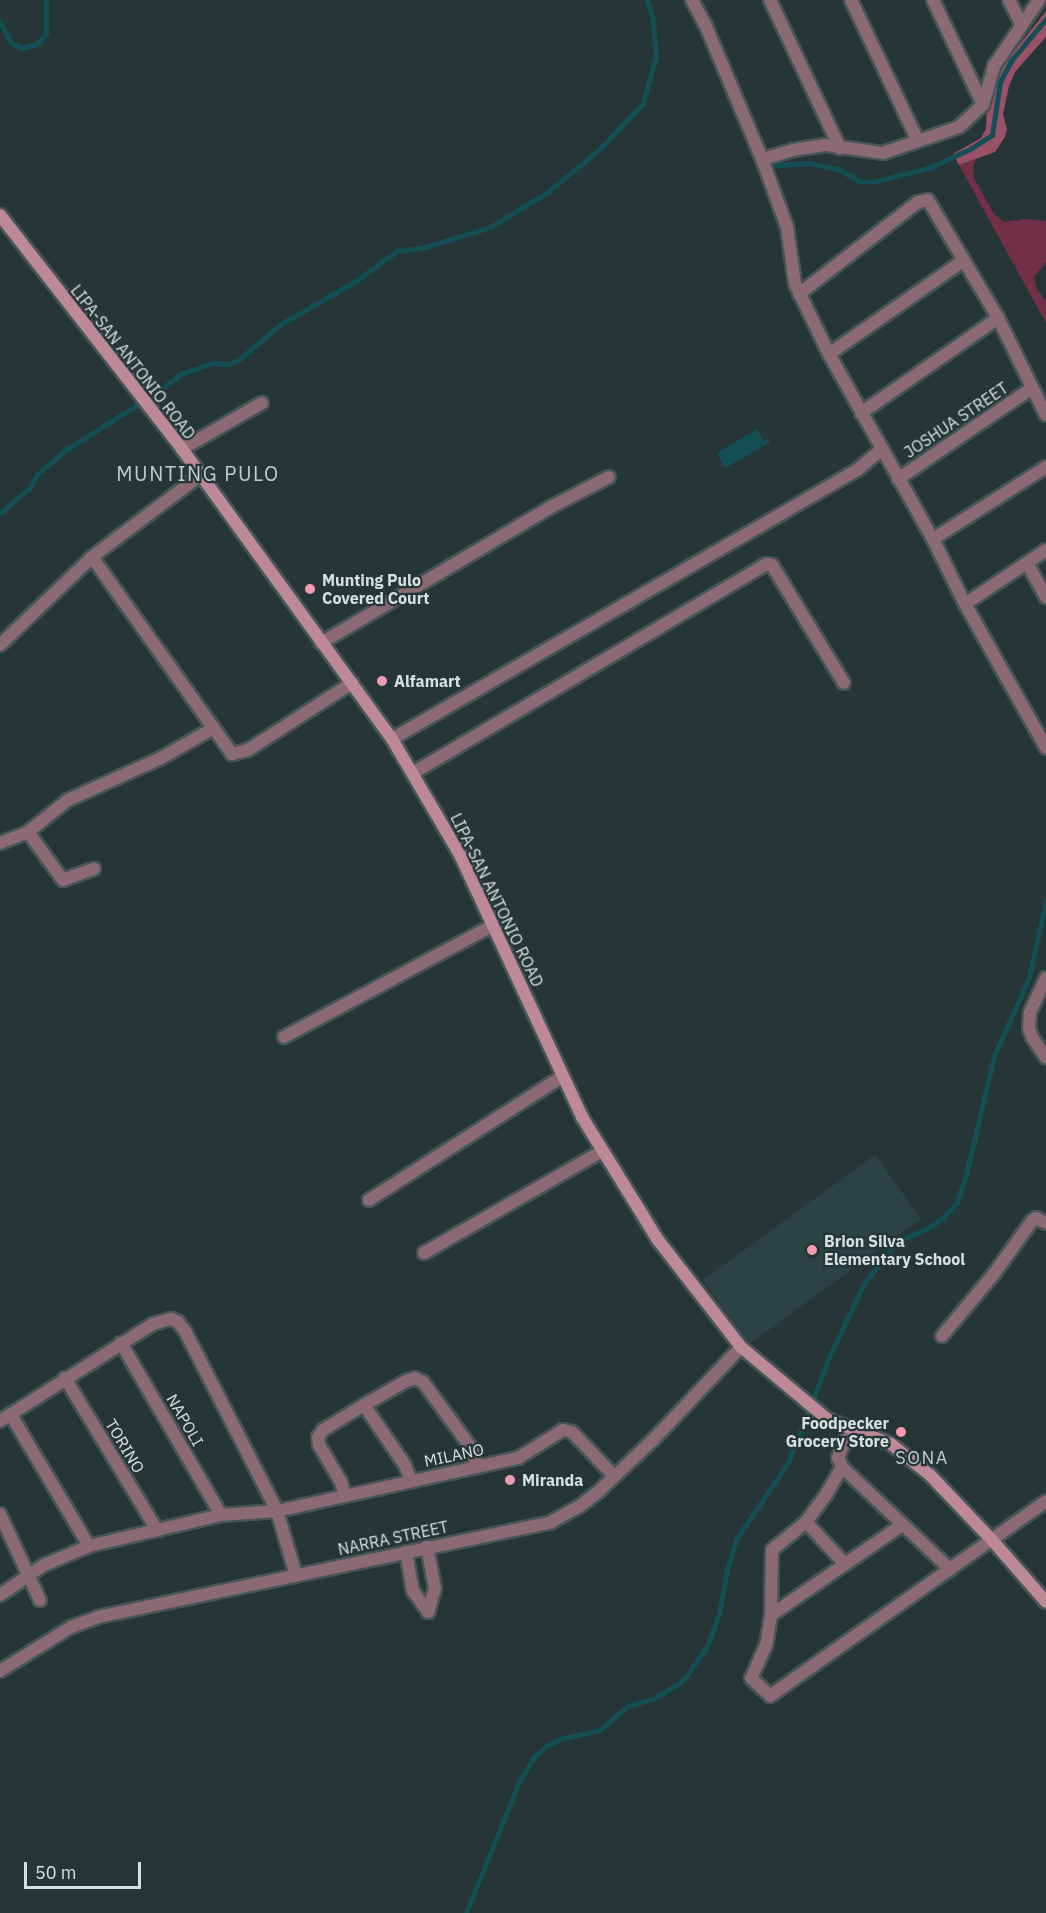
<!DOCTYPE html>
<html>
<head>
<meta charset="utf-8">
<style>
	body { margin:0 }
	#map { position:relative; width:1046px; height:1913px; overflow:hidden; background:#263637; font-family:"IBM Plex Sans",sans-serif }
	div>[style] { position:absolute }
	.built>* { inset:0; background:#2c4346; transform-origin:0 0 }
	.green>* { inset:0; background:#732f46 }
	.forest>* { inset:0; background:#985166 }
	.water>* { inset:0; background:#144f55 }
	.stream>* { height:4.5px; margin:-2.25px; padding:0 2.25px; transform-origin:2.25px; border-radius:2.25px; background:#144f55 }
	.roads { filter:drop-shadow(2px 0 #465556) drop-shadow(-2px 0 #465556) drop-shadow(0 2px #465556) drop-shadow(0 -2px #465556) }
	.minor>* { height:12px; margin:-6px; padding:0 6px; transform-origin:6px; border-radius:6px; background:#8c6a73 }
	.tertiary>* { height:12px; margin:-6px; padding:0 6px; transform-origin:6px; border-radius:6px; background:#8c6a73 }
	.secondary>* { height:12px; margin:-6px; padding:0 6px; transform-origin:6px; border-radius:6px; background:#be8997 }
	.dots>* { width:16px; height:16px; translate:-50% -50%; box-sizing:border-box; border:3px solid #263637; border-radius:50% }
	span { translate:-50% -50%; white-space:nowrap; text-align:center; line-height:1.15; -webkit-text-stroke:4.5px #263637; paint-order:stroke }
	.street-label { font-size:16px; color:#d7e0e1 }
	.poi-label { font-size:16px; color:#d7e0e1; font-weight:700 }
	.left { translate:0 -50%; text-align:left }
	.right { translate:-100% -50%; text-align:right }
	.neighbourhood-label { font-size:18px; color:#bdcfd1; letter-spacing:1.5px }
	.quarter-label { font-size:20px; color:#bdcfd1; letter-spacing:1.5px }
	.scale { position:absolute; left:24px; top:1862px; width:117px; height:27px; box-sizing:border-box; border:3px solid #d7e0e1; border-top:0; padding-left:8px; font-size:18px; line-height:21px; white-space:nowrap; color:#d7e0e1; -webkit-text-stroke:4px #263637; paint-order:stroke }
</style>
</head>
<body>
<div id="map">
	<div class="built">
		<div style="left:875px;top:1155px;width:79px;height:213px;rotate:54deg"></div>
	</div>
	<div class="green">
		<div style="clip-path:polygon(976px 159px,973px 168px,974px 178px,994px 214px,1004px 222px,1025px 219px,1046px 221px,1046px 262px,1034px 277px,1036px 287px,1046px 302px,1046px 323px,959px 165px)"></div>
	</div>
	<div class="forest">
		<div style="clip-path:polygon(1046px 11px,1046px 37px,1015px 72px,1009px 86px,1003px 114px,1007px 129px,1005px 137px,995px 152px,959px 165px,953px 154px,981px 138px,986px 129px,987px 107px,994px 77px)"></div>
	</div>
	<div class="water">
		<div style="clip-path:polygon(757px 429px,764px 441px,768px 438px,770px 442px,725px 468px,717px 453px)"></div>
	</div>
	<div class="stream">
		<div style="left:0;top:22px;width:23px;rotate:61deg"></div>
		<div style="left:11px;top:42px;width:13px;rotate:29deg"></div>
		<div style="left:22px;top:48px;width:16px;rotate:-15deg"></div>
		<div style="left:37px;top:44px;width:13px;rotate:-48deg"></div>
		<div style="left:46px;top:34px;width:34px;rotate:-90deg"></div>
		<div style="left:766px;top:166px;width:43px;rotate:-4deg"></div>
		<div style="left:809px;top:163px;width:30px;rotate:12deg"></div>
		<div style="left:838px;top:169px;width:26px;rotate:29deg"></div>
		<div style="left:861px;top:182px;width:11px"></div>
		<div style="left:872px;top:182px;width:59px;rotate:-13.8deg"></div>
		<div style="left:929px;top:168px;width:47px;rotate:-24.9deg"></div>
		<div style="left:972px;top:148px;width:24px;rotate:-33deg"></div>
		<div style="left:992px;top:135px;width:54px;rotate:-81.4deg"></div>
		<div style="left:1000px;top:82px;width:24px;rotate:-62deg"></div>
		<div style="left:1011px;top:61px;width:55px;rotate:-50.2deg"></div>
		<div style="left:0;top:513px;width:38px;rotate:-40deg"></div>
		<div style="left:29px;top:489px;width:16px;rotate:-60deg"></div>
		<div style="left:37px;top:475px;width:35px;rotate:-41deg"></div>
		<div style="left:63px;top:452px;width:110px;rotate:-32.4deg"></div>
		<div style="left:156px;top:393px;width:31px;rotate:-37deg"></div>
		<div style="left:181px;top:374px;width:34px;rotate:-19deg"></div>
		<div style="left:213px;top:363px;width:16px;rotate:4deg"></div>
		<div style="left:229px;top:364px;width:12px;rotate:-24deg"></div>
		<div style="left:240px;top:359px;width:54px;rotate:-40.5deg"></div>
		<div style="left:281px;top:324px;width:86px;rotate:-29.8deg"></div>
		<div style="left:356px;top:281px;width:51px;rotate:-36.2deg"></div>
		<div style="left:397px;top:251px;width:25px;rotate:-7deg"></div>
		<div style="left:422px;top:248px;width:72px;rotate:-16.9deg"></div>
		<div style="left:491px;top:227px;width:67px;rotate:-31.6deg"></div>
		<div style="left:548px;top:192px;width:70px;rotate:-39.8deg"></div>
		<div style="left:602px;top:147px;width:60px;rotate:-47deg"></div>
		<div style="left:643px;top:103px;width:48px;rotate:-74.2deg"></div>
		<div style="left:656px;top:57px;width:38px;rotate:-95deg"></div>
		<div style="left:653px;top:19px;width:20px;rotate:-108deg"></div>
		<div style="left:466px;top:1913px;width:139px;rotate:-68deg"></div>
		<div style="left:518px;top:1784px;width:31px;rotate:-59deg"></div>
		<div style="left:534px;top:1757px;width:18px;rotate:-41deg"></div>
		<div style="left:548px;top:1745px;width:13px;rotate:-27deg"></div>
		<div style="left:560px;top:1739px;width:41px;rotate:-12.7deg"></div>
		<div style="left:600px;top:1730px;width:37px;rotate:-41deg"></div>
		<div style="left:628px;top:1706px;width:26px;rotate:-16deg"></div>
		<div style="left:653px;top:1699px;width:26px;rotate:-31deg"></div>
		<div style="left:675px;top:1686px;width:13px;rotate:-39deg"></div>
		<div style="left:685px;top:1678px;width:38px;rotate:-55deg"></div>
		<div style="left:707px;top:1647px;width:35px;rotate:-70deg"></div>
		<div style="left:719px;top:1614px;width:45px;rotate:-79.7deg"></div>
		<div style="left:727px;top:1570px;width:34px;rotate:-73deg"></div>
		<div style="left:737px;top:1538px;width:91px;rotate:-55.8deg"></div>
		<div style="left:788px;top:1463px;width:116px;rotate:-68.7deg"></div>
		<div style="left:830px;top:1355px;width:81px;rotate:-64.4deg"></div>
		<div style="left:865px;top:1282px;width:53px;rotate:-51.2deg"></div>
		<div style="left:898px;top:1241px;width:33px;rotate:-23deg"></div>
		<div style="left:928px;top:1228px;width:18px;rotate:-34deg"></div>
		<div style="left:943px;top:1218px;width:21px;rotate:-47deg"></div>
		<div style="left:957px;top:1203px;width:25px;rotate:-72deg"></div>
		<div style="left:965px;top:1179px;width:126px;rotate:-76.7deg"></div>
		<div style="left:994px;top:1056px;width:85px;rotate:-65.8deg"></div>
		<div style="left:1029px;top:978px;width:79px;rotate:-77.6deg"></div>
	</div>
	<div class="roads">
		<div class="minor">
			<div style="left:692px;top:0;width:27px;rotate:62deg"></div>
			<div style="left:705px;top:24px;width:147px;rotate:67.1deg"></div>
			<div style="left:762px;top:159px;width:72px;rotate:69.8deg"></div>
			<div style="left:787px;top:227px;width:58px;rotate:82deg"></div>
			<div style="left:795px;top:284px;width:78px;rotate:64.1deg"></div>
			<div style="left:829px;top:354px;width:212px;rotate:60.7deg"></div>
			<div style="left:933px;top:539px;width:72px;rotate:63.8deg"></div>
			<div style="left:965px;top:604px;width:165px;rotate:60.6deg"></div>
			<div style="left:770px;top:0;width:164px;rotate:64.7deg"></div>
			<div style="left:851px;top:0;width:156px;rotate:64.6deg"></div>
			<div style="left:933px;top:0;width:116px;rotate:64.5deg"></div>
			<div style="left:1009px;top:0;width:27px;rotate:63deg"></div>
			<div style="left:762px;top:159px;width:32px;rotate:-16deg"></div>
			<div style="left:793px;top:150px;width:33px;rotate:-9deg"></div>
			<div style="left:826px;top:145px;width:58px;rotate:8deg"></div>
			<div style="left:883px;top:153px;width:80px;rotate:-18.9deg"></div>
			<div style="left:959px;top:127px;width:33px;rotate:-43deg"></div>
			<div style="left:983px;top:105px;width:41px;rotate:-74.2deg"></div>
			<div style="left:994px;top:66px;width:80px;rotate:-55.7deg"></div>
			<div style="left:799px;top:294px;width:150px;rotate:-37.7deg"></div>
			<div style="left:918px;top:202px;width:10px;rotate:-11deg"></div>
			<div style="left:928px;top:200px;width:137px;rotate:59.3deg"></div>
			<div style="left:998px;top:318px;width:108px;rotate:63.7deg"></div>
			<div style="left:829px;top:354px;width:163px;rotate:-34.8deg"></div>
			<div style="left:861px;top:413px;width:167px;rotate:-34.7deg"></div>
			<div style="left:182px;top:449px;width:92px;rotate:-29.9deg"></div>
			<div style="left:898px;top:479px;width:162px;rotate:-34.2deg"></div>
			<div style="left:933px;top:539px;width:134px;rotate:-32.5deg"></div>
			<div style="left:92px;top:557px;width:242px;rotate:54.6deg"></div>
			<div style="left:232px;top:754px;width:16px;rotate:-14deg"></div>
			<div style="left:248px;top:750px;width:124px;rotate:-32.8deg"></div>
			<div style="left:1027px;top:563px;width:39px;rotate:61deg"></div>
			<div style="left:965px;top:604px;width:97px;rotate:-33.7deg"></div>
			<div style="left:321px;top:643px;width:267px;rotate:-30.6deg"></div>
			<div style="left:551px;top:507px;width:65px;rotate:-27.3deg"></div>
			<div style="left:0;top:645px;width:127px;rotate:-43.7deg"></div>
			<div style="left:92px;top:557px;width:134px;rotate:-37.1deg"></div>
			<div style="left:392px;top:739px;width:537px;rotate:-30.05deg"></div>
			<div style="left:857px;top:470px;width:33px;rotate:-40deg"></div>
			<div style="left:413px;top:773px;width:410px;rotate:-30.6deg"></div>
			<div style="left:766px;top:564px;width:6px;rotate:9deg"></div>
			<div style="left:772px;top:565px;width:138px;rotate:58.6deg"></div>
			<div style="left:28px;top:832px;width:59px;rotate:53.9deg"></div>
			<div style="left:63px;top:880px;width:33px;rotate:-20deg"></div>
			<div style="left:0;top:843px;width:30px;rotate:-21deg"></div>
			<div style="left:28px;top:832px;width:51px;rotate:-38.7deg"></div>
			<div style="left:68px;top:800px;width:102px;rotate:-24.3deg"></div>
			<div style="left:161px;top:758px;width:59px;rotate:-29.6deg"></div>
			<div style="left:1046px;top:978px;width:38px;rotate:115deg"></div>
			<div style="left:1030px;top:1013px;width:15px;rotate:94deg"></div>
			<div style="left:1029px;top:1028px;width:9px;rotate:72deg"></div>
			<div style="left:1032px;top:1037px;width:25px;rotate:56deg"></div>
			<div style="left:284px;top:1037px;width:236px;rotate:-28.1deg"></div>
			<div style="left:369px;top:1200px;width:230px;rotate:-32.6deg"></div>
			<div style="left:424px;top:1253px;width:205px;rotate:-29.8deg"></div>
			<div style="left:942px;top:1336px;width:80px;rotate:-50.1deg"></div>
			<div style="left:993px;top:1275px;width:67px;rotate:-54.2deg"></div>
			<div style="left:1032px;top:1221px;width:5px;rotate:-37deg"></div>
			<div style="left:1036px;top:1218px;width:11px;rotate:27deg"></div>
			<div style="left:121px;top:1343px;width:199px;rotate:59.8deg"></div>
			<div style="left:65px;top:1378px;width:178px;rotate:58.8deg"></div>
			<div style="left:364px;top:1405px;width:73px;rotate:55.7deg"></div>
			<div style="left:405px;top:1465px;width:17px;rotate:69deg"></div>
			<div style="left:11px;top:1415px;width:152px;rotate:59.2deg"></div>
			<div style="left:0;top:1421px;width:181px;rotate:-32.4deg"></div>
			<div style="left:153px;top:1324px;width:19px;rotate:-16deg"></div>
			<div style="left:171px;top:1319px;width:8px;rotate:23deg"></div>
			<div style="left:178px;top:1322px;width:11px;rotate:52deg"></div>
			<div style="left:185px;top:1331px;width:202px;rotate:62.9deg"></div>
			<div style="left:277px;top:1511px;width:67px;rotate:73.5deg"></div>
			<div style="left:850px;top:1428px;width:32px;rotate:112deg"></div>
			<div style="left:838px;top:1458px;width:10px;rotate:66deg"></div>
			<div style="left:842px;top:1467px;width:34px;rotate:120deg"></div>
			<div style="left:825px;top:1496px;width:32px;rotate:126deg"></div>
			<div style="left:806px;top:1522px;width:44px;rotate:140.5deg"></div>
			<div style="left:772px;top:1550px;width:65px;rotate:90.9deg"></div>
			<div style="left:771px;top:1615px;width:30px;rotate:99deg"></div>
			<div style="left:766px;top:1645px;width:36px;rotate:114deg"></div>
			<div style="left:751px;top:1678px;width:26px;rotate:43deg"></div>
			<div style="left:770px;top:1696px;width:338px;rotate:-35.2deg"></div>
			<div style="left:842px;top:1467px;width:149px;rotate:43.4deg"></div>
			<div style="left:345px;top:1496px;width:15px;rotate:-106deg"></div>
			<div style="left:341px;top:1482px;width:43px;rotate:-120.7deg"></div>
			<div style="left:319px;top:1445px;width:8px;rotate:-97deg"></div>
			<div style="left:318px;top:1437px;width:9px;rotate:-54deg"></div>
			<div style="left:323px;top:1430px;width:48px;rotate:-31.4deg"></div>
			<div style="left:364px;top:1405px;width:48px;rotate:-29.7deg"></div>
			<div style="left:406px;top:1381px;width:9px;rotate:-18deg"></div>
			<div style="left:415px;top:1378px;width:9px;rotate:27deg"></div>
			<div style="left:423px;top:1382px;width:83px;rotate:53.8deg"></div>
			<div style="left:472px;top:1449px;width:19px;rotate:74deg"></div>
			<div style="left:0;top:1514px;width:95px;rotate:65.1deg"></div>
			<div style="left:806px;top:1522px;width:56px;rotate:47.2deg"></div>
			<div style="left:427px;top:1547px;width:42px;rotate:79deg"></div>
			<div style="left:435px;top:1588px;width:25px;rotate:106deg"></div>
			<div style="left:406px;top:1552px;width:40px;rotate:80deg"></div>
			<div style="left:413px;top:1591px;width:26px;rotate:54deg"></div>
			<div style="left:0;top:1595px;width:53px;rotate:-34.3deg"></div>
			<div style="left:44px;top:1565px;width:49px;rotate:-22.9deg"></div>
			<div style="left:89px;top:1546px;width:136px;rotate:-13.2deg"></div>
			<div style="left:221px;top:1515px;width:56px;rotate:-4.1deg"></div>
			<div style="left:277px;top:1511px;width:247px;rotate:-12.4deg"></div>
			<div style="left:518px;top:1458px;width:53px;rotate:-31.9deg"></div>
			<div style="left:563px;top:1430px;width:9px;rotate:13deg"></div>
			<div style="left:572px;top:1432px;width:61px;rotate:46.3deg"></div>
			<div style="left:771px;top:1615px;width:159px;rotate:-34.5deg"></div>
		</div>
		<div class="tertiary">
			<div style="left:0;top:1671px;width:84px;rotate:-31.8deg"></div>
			<div style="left:71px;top:1627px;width:29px;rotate:-20deg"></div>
			<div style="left:98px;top:1617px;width:463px;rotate:-11.8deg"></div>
			<div style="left:551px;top:1522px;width:33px;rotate:-29deg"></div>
			<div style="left:580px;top:1506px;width:24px;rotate:-38deg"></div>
			<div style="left:599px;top:1491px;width:74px;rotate:-43.4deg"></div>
			<div style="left:653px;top:1440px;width:128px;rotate:-46.6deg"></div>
		</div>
		<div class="secondary">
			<div style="left:0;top:215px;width:296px;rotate:52.1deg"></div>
			<div style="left:182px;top:449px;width:358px;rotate:54.1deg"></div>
			<div style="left:392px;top:739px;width:134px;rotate:59.6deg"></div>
			<div style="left:460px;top:855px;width:289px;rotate:65deg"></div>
			<div style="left:582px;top:1117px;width:145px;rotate:58.3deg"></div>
			<div style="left:658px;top:1240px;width:135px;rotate:52.2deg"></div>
			<div style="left:741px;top:1347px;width:112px;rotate:39.9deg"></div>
			<div style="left:827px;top:1419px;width:69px;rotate:21.3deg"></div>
			<div style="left:891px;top:1444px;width:50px;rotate:38.5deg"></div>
			<div style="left:930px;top:1475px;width:90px;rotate:46.4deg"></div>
			<div style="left:992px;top:1540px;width:82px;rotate:48.9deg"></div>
		</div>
	</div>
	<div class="dots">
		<div style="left:310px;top:589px;background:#f19ab2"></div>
		<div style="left:382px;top:681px;background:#f19ab2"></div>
		<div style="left:812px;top:1250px;background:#f19ab2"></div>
		<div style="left:901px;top:1432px;background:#f19ab2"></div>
		<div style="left:510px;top:1480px;background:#f19ab2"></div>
	</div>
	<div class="street-label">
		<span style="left:133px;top:362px;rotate:52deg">LIPA-SAN ANTONIO ROAD</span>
		<span style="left:956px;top:420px;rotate:-34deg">JOSHUA STREET</span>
		<span style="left:497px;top:900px;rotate:64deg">LIPA-SAN ANTONIO ROAD</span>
		<span style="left:185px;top:1420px;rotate:60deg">NAPOLI</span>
		<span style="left:125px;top:1446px;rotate:59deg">TORINO</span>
		<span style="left:454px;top:1455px;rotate:-12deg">MILANO</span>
		<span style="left:393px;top:1538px;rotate:-12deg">NARRA STREET</span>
	</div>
	<div class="poi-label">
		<span class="left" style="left:322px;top:589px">Munting Pulo<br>Covered Court</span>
		<span class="left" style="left:394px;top:681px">Alfamart</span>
		<span class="left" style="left:824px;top:1250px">Brion Silva<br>Elementary School</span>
		<span class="right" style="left:889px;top:1432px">Foodpecker<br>Grocery Store</span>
		<span class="left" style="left:522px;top:1480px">Miranda</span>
	</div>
	<div class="neighbourhood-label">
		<span style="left:922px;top:1458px">SONA</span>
	</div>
	<div class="quarter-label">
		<span style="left:198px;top:473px">MUNTING PULO</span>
	</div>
	<div class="scale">50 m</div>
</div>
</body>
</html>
